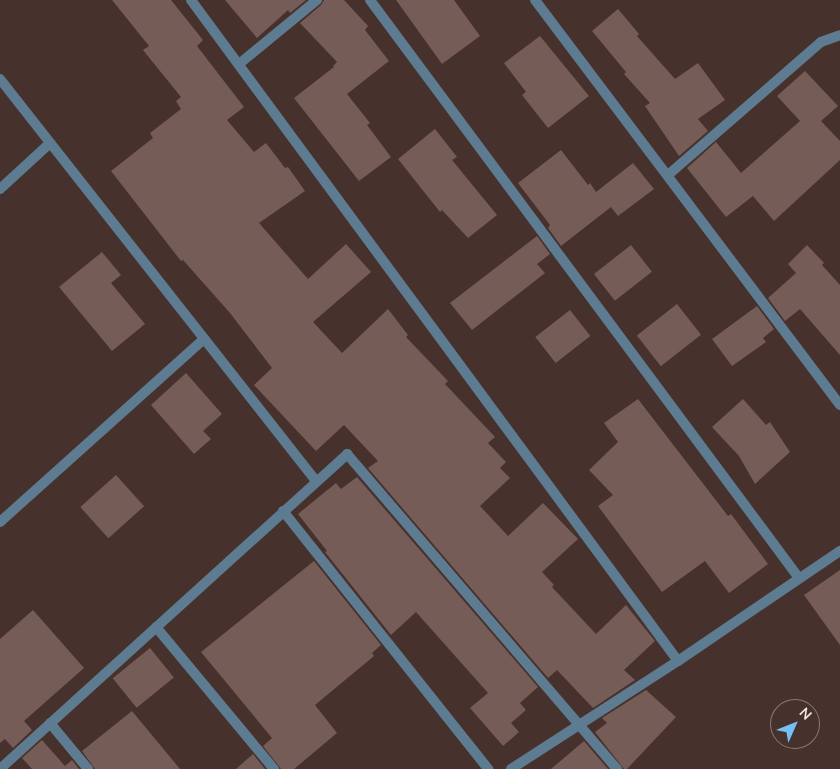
<!DOCTYPE html>
<html>
<head>
<meta charset="utf-8">
<style>
	body { margin:0 }
	#map { position:relative; width:840px; height:769px; overflow:hidden; background:#47312c; font-family:"Nunito Sans",sans-serif }
	div>[style] { position:absolute }
	.building>* { inset:0; background:#755c57; transform-origin:0 0 }
	.minor>* { height:10px; margin:-5px; padding:0 5px; transform-origin:5px; border-radius:5px; background:#5e7c91 }
	span { translate:-50% -50%; white-space:nowrap; text-align:center; line-height:1.15; -webkit-text-stroke:4px #47312c; paint-order:stroke }
	.north { position:absolute; left:770px; top:699px; width:50px; height:50px; box-sizing:border-box; background:#47312c; border:1px solid #8b7874; border-radius:50%; rotate:46deg; font-size:14px; font-weight:700; line-height:20px; text-align:center; color:#f2e3e0 }
	.north::after { content:''; display:block; margin:auto; width:18px; height:22px; background:#74c0f6; clip-path:polygon(50% 0,100% 100%,50% 72%,0 100%) }
</style>
</head>
<body>
<div id="map">
	<div class="building">
		<div style="clip-path:polygon(112px 0,171px 0,203px 40px,197px 46px,244px 107px,227px 120px,254px 152px,266px 143px,285px 168px,288px 167px,305px 191px,259px 223px,308px 279px,346px 244px,371px 272px,313px 322px,342px 353px,388px 309px,408px 335px,406px 337px,448px 381px,445px 384px,495px 437px,488px 443px,506px 462px,500px 468px,510px 478px,480px 506px,508px 536px,543px 503px,578px 539px,542px 572px,554px 585px,552px 587px,596px 634px,626px 605px,655px 641px,624px 670px,635px 680px,593px 708px,557px 670px,548px 678px,368px 468px,378px 461px,344px 425px,316px 451px,254px 385px,272px 368px,230px 313px,183px 260px,181px 261px,111px 171px,153px 138px,150px 133px,181px 109px,176px 101px,181px 97px,143px 50px,149px 46px)"></div>
		<div style="clip-path:polygon(225px 0,306px 0,290px 13px,288px 10px,257px 38px)"></div>
		<div style="clip-path:polygon(324px 0,344px 0,368px 26px,365px 30px,389px 61px,347px 94px,370px 123px,367px 125px,391px 157px,359px 181px,294px 98px,334px 67px,333px 66px,337px 62px,300px 23px,321px 5px)"></div>
		<div style="clip-path:polygon(396px 0,454px 0,480px 36px,442px 64px)"></div>
		<div style="clip-path:polygon(618px 9px,639px 34px,637px 36px,675px 79px,698px 63px,725px 100px,698px 119px,708px 131px,679px 156px,645px 106px,650px 103px,624px 74px,626px 72px,592px 31px)"></div>
		<div style="clip-path:polygon(540px 36px,589px 96px,548px 128px,522px 95px,526px 92px,504px 63px)"></div>
		<div style="clip-path:polygon(805px 71px,838px 106px,821px 121px,840px 141px,840px 160px,774px 221px,753px 196px,726px 217px,687px 168px,716px 142px,741px 173px,800px 121px,777px 96px)"></div>
		<div style="clip-path:polygon(435px 129px,457px 157px,452px 160px,497px 215px,468px 238px,442px 210px,440px 212px,398px 159px)"></div>
		<div style="clip-path:polygon(561px 150px,588px 185px,590px 183px,596px 192px,633px 163px,654px 189px,618px 216px,611px 207px,561px 246px,548px 228px,550px 225px,518px 183px)"></div>
		<div style="clip-path:polygon(537px 236px,550px 254px,537px 264px,545px 273px,472px 330px,450px 303px)"></div>
		<div style="left:631px;top:245px;width:34px;height:47px;rotate:52deg"></div>
		<div style="clip-path:polygon(807px 245px,824px 263px,822px 265px,840px 285px,840px 355px,800px 309px,785px 321px,768px 298px,796px 273px,788px 264px)"></div>
		<div style="clip-path:polygon(102px 252px,121px 275px,111px 283px,145px 324px,112px 351px,59px 287px)"></div>
		<div style="left:677px;top:304px;width:39px;height:51px;rotate:52deg"></div>
		<div style="clip-path:polygon(757px 306px,774px 329px,763px 338px,766px 342px,732px 366px,712px 339px)"></div>
		<div style="left:570px;top:310px;width:33px;height:44px;rotate:52deg"></div>
		<div style="clip-path:polygon(186px 373px,222px 414px,203px 431px,211px 439px,194px 454px,151px 405px)"></div>
		<div style="clip-path:polygon(638px 399px,728px 516px,731px 514px,768px 564px,729px 593px,705px 561px,662px 592px,598px 506px,613px 495px,589px 470px,618px 442px,604px 423px)"></div>
		<div style="clip-path:polygon(743px 399px,766px 425px,770px 422px,790px 452px,755px 484px,739px 456px,712px 427px)"></div>
		<div style="left:116px;top:475px;width:42px;height:48px;rotate:48deg"></div>
		<div style="clip-path:polygon(357px 477px,538px 687px,520px 703px,526px 710px,511px 723px,519px 732px,503px 746px,470px 708px,488px 693px,416px 612px,391px 635px,325px 552px,327px 551px,298px 514px,336px 483px,341px 489px)"></div>
		<div style="clip-path:polygon(314px 561px,381px 645px,372px 653px,374px 656px,315px 705px,337px 733px,294px 769px,281px 769px,263px 746px,272px 738px,201px 652px)"></div>
		<div style="clip-path:polygon(840px 570px,840px 645px,804px 595px)"></div>
		<div style="clip-path:polygon(33px 610px,84px 668px,24px 721px,32px 730px,13px 748px,5px 739px,0 743px,0 639px)"></div>
		<div style="left:150px;top:648px;width:38px;height:48px;rotate:51deg"></div>
		<div style="clip-path:polygon(646px 690px,676px 717px,627px 769px,624px 769px,595px 732px,607px 723px,602px 718px)"></div>
		<div style="clip-path:polygon(132px 711px,180px 769px,95px 769px,82px 751px)"></div>
		<div style="clip-path:polygon(42px 740px,65px 766px,72px 760px,79px 769px,32px 769px,22px 758px)"></div>
		<div style="clip-path:polygon(584px 741px,608px 769px,551px 769px)"></div>
		<div style="clip-path:polygon(253px 754px,265px 769px,236px 769px)"></div>
	</div>
	<div class="minor">
		<div style="left:191px;top:0;width:821px;rotate:53.62deg"></div>
		<div style="left:370px;top:0;width:720px;rotate:53.42deg"></div>
		<div style="left:535px;top:0;width:507px;rotate:53.02deg"></div>
		<div style="left:239px;top:64px;width:101px;rotate:-39.4deg"></div>
		<div style="left:0;top:79px;width:511px;rotate:51.83deg"></div>
		<div style="left:668px;top:175px;width:203px;rotate:-41deg"></div>
		<div style="left:821px;top:42px;width:20px;rotate:-20deg"></div>
		<div style="left:0;top:189px;width:68px;rotate:-42.6deg"></div>
		<div style="left:283px;top:511px;width:330px;rotate:51.5deg"></div>
		<div style="left:0;top:522px;width:274px;rotate:-41.9deg"></div>
		<div style="left:156px;top:627px;width:185px;rotate:50.3deg"></div>
		<div style="left:50px;top:723px;width:60px;rotate:50.4deg"></div>
		<div style="left:0;top:769px;width:469px;rotate:-42.2deg"></div>
		<div style="left:347px;top:454px;width:415px;rotate:49.4deg"></div>
		<div style="left:511px;top:769px;width:199px;rotate:-32.9deg"></div>
		<div style="left:678px;top:661px;width:196px;rotate:-34.2deg"></div>
	</div>
	<div class="north">N</div>
</div>
</body>
</html>
